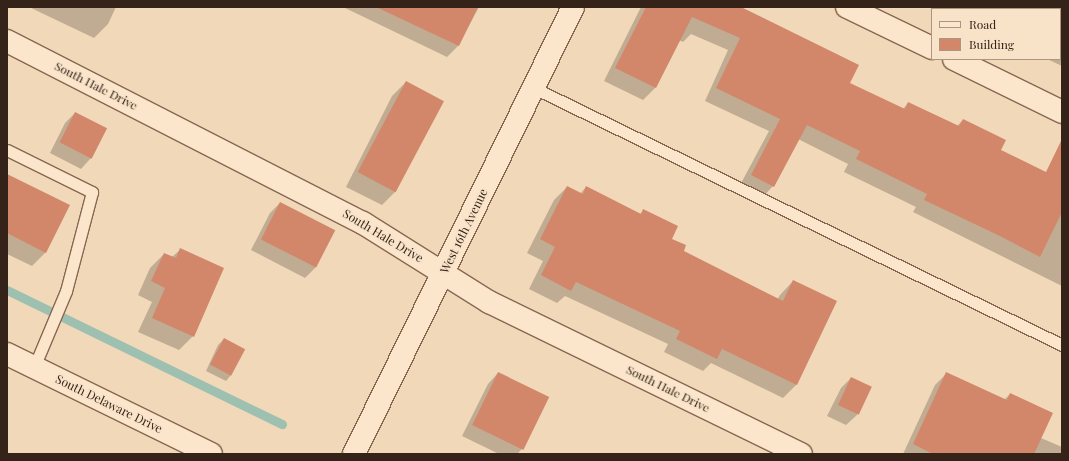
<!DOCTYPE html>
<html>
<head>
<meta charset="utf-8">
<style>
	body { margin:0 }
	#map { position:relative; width:1069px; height:461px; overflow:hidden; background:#f1d8b8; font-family:"Playfair Display",serif }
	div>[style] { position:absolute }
	.shadow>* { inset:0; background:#0003 }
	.stream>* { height:9px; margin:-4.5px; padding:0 4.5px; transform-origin:4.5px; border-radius:4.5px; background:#9ec0b1 }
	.building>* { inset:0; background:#d2876b; transform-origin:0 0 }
	.roads { filter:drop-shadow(1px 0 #886752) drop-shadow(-1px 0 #886752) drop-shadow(0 1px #886752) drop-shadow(0 -1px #886752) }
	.lane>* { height:11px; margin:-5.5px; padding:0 5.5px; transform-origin:5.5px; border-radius:5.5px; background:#fbe6cc }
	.street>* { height:22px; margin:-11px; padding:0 11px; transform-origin:11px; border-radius:11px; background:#fbe6cc }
	.secondary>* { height:22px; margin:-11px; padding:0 11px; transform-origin:11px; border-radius:11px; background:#fbe6cc }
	span { translate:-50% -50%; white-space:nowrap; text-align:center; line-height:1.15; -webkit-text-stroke:3.5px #f8e3c8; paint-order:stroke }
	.street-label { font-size:12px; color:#352319 }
	.frame { position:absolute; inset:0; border:8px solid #352319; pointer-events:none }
	.legend { position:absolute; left:931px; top:8px; width:130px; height:52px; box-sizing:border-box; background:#f8e3c8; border:1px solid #aa9682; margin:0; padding:5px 7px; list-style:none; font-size:12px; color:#352319 }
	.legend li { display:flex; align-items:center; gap:8px; height:20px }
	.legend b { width:20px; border:1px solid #aa9682 }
</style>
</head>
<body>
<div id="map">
	<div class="shadow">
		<div style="clip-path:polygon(29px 7px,116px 7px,108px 24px,94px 38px)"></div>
		<div style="clip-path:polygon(343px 7px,479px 7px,458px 46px,447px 57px)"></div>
		<div style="clip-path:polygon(641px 7px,729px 7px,848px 84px,903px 109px,908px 103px,957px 126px,963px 120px,1000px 151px,1062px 181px,1062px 286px,913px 212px,916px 207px,844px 172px,848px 164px,798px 139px,773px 186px,761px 199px,739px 187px,769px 131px,705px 101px,728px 50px,691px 34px,683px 42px,679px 40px,655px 88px,643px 100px,604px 81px)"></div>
		<div style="clip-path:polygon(932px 7px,1062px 7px,1062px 66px,1047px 59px,1060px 59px,1060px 9px,936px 9px)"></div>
		<div style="clip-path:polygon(406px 82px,396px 191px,382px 205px,346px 187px,392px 96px)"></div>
		<div style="clip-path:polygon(75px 113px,91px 158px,81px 169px,50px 153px,65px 123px)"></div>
		<div style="clip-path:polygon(7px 175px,46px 252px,32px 266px,7px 254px)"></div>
		<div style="clip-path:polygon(567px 187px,580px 194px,586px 187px,640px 214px,643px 211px,682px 251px,777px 300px,780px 295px,793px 281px,797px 384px,783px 398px,711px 363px,703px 371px,664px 352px,668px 344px,565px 296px,557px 303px,529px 289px,543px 261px,527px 253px,554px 200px)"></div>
		<div style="clip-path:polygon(280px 203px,316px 267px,305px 278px,251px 250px,270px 213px)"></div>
		<div style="clip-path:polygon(181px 249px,193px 336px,179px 350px,138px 332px,152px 302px,138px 295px,150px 268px,164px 254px,172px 257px)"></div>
		<div style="clip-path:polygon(224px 339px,231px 375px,226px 381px,206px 371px,218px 345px)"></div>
		<div style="clip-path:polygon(498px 373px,547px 398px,521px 450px,517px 454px,499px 454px,462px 436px,488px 384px)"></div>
		<div style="clip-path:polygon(947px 373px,1004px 400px,1010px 394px,1041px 438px,1062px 447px,1062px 454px,903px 454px,935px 385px)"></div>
		<div style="clip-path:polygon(851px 378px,857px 415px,846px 425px,827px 416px,841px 388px)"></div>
	</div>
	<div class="stream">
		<div style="left:7px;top:290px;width:306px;rotate:26deg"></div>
	</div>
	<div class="building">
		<div style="clip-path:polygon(376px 7px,478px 7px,459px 46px)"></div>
		<div style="clip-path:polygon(646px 7px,741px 7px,859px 65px,850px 83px,905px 109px,908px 102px,959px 126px,963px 119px,1006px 140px,1001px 150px,1046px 172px,1062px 139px,1062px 212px,1040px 257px,1000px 236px,924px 200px,927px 194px,856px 159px,860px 151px,807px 125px,774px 187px,751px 175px,780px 119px,716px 88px,740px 38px,692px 17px,656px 88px,615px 68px)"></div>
		<div style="left:406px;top:81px;width:43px;height:103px;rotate:28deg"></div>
		<div style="left:75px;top:112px;width:36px;height:34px;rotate:27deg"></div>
		<div style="clip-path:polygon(7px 174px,70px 205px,46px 253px,7px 233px)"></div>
		<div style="clip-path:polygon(567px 186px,583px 194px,586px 186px,641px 214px,643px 209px,678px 226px,672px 239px,686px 245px,684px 251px,783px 301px,793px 280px,837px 301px,797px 385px,722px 349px,717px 359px,676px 339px,680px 331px,576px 282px,571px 291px,541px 275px,555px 247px,540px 239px)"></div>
		<div style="left:280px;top:202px;width:62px;height:42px;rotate:27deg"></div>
		<div style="clip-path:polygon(180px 248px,224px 268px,194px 337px,152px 318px,165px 288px,151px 281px,164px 253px,176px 258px)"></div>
		<div style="left:224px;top:338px;width:24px;height:30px;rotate:28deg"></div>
		<div style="left:498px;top:372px;width:57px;height:59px;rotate:26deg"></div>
		<div style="clip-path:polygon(946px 372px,1007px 400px,1010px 393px,1053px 413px,1034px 454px,933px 454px,913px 444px)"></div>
		<div style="left:851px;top:377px;width:23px;height:31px;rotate:25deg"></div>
	</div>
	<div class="roads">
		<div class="lane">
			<div style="left:534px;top:88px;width:587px;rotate:25.95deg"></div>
			<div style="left:7px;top:150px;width:95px;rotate:26.3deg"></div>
			<div style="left:92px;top:192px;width:102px;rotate:104.7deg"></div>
			<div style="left:66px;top:291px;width:82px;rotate:112.8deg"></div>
		</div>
		<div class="street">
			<div style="left:847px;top:7px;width:94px;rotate:25.8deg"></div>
			<div style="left:7px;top:41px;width:400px;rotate:27.1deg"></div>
			<div style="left:363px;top:223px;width:149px;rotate:32.1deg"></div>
			<div style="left:489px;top:302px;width:347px;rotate:26deg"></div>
			<div style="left:954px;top:59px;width:120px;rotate:26.1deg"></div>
			<div style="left:7px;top:354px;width:227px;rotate:26.1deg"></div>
		</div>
		<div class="secondary">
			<div style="left:354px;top:454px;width:498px;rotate:-63.9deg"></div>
		</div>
	</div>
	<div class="street-label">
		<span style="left:96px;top:86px;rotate:27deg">South Hale Drive</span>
		<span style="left:464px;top:231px;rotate:-64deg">West 16th Avenue</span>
		<span style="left:383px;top:236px;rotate:31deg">South Hale Drive</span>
		<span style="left:668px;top:389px;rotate:26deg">South Hale Drive</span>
		<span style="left:109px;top:404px;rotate:26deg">South Delaware Drive</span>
	</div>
	<div class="frame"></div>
	<ul class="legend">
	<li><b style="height:5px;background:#fbe6cc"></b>Road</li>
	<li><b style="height:11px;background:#d2876b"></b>Building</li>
	</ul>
</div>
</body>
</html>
